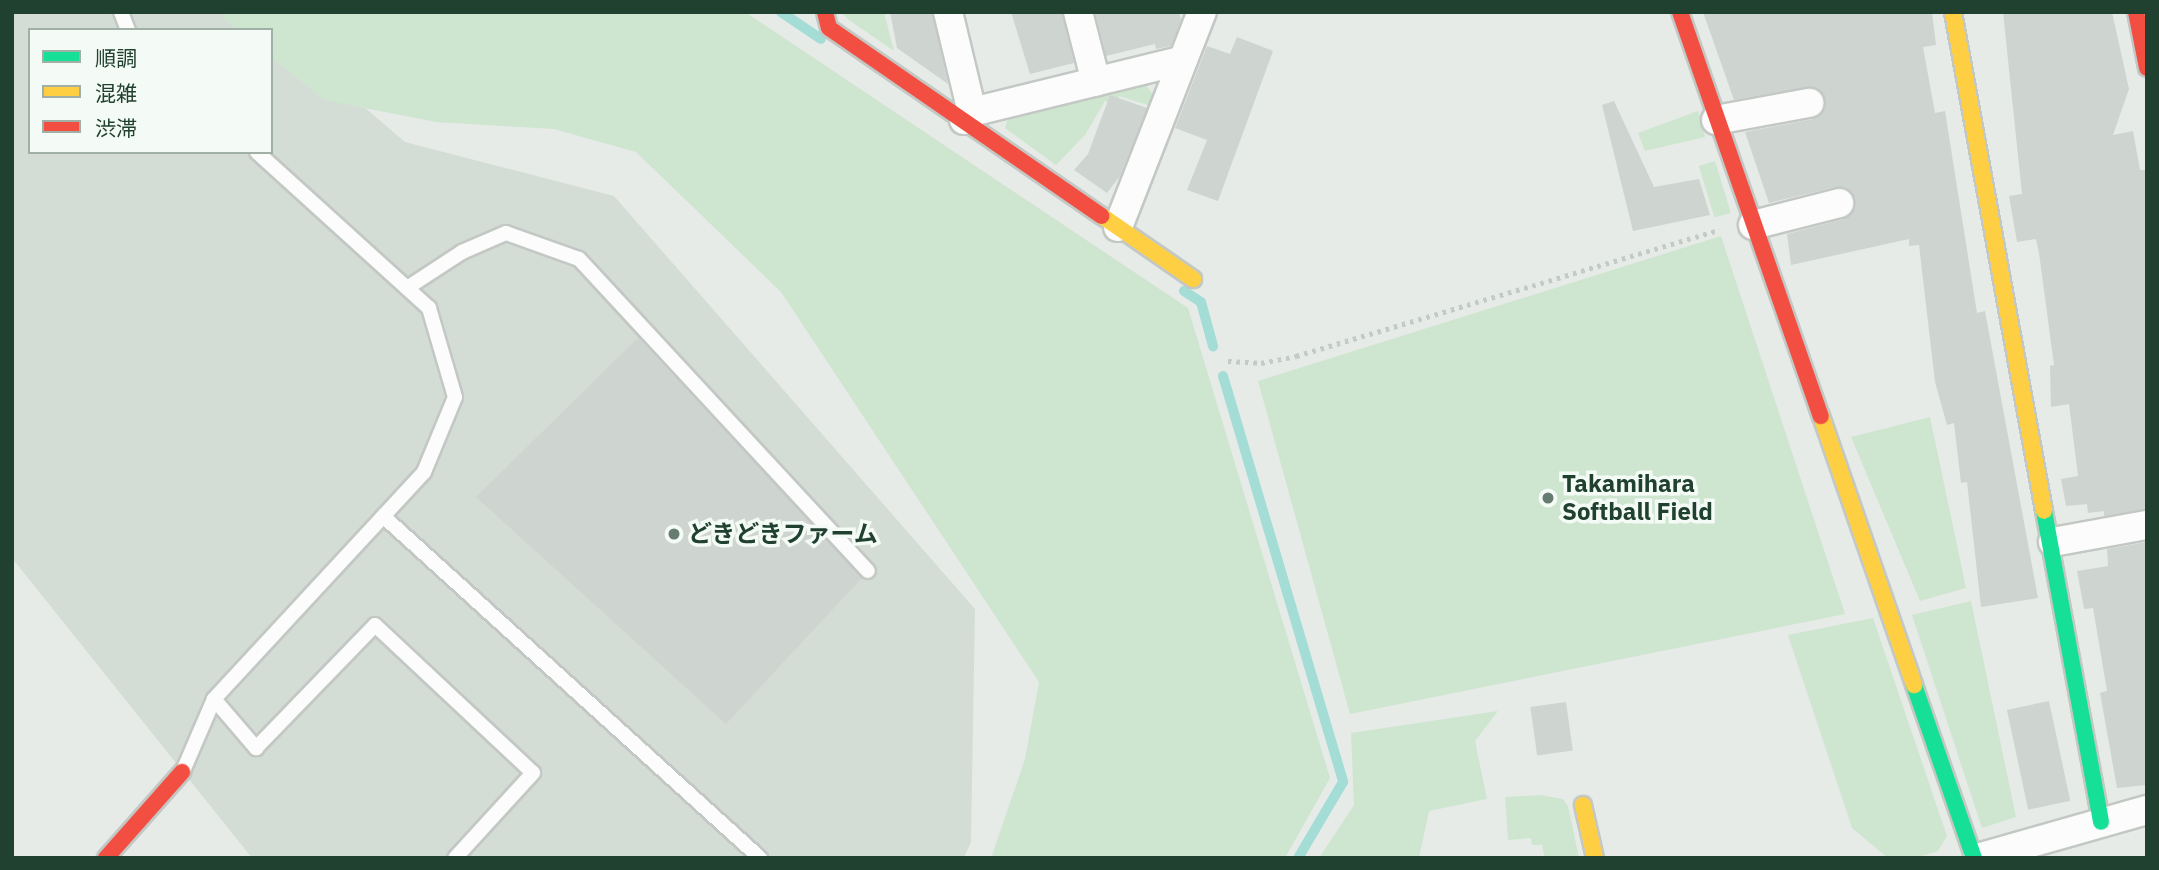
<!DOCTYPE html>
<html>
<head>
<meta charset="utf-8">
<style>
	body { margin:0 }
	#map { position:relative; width:2159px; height:870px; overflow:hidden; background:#e6ebe7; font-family:"IBM Plex Sans","Noto Sans JP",sans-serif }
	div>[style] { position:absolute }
	.built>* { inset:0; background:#d3ddd6 }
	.green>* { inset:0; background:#cee5cf; transform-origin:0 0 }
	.stream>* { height:10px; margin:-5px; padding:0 5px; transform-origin:5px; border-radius:5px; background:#a4dcd6 }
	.building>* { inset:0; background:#ced4d0; transform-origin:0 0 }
	.path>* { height:4.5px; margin-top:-2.25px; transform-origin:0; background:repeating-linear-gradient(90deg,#c2cbc5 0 3.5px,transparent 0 8.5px) }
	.roads { filter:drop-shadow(2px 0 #c3c8c4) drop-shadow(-2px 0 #c3c8c4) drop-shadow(0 2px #c3c8c4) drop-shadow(0 -2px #c3c8c4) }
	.lane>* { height:14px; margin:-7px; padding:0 7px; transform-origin:7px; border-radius:7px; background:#fbfcfb }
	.street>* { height:28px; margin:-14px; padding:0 14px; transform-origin:14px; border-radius:14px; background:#fbfcfb }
	.fast>* { height:16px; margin:-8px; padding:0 8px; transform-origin:8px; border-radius:8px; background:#16e098 }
	.slow>* { height:16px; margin:-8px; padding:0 8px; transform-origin:8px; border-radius:8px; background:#ffcf43 }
	.jam>* { height:16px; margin:-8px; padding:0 8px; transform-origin:8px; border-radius:8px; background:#f24e42 }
	.dots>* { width:19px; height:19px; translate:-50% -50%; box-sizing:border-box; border:4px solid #f4faf5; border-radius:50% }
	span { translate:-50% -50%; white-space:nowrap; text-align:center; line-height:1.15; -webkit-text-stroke:7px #f4faf5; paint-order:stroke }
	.poi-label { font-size:24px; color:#214130; font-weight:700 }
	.left { translate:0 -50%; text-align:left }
	.frame { position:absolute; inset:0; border:14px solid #214130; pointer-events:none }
	.legend { position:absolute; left:28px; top:28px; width:245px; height:126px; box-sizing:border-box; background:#f4faf5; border:2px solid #a0b0a6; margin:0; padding:9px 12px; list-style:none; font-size:21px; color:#214130 }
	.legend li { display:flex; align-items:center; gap:14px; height:35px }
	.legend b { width:35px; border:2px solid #a0b0a6 }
</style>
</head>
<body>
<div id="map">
	<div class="built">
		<div style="clip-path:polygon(evenodd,12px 12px,253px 12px,405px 142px,614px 196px,975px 609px,971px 842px,964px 858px,252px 858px,12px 558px,12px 12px,30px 30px,271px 30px,271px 152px,30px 152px,30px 30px)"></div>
	</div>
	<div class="green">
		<div style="clip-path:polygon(225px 12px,745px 12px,1188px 308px,1330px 778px,1285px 858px,991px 858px,1025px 759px,1039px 682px,781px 292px,636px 152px,554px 129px,436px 122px,324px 100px,271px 57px,271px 30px,238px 30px,224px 19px)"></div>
		<div style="clip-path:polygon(841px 12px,884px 12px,894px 51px,849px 20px)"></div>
		<div style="clip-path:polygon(1143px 81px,1156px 99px,1151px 106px,1119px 96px,1116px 105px,1105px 101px,1085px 135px,1056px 165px,1005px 128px,1009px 115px)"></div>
		<div style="clip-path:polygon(1698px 111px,1705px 137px,1645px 151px,1638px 133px)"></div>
		<div style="left:1715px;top:161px;width:54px;height:17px;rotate:73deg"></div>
		<div style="clip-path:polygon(1721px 236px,1845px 614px,1350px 714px,1258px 381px)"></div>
		<div style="clip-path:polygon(1930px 417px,1966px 588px,1920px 601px,1851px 437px)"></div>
		<div style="clip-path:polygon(1971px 601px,2016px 817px,1982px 828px,1912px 615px)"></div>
		<div style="clip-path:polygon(1873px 618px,1947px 836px,1938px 851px,1916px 858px,1888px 858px,1852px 828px,1788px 635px)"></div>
		<div style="clip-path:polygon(1498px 711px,1475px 741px,1487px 799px,1429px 811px,1419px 858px,1319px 858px,1354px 805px,1351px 733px)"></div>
		<div style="clip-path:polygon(1540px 795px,1563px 799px,1568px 806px,1579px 858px,1545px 858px,1542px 845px,1532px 845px,1531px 838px,1508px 840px,1505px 797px)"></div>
	</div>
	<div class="stream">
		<div style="left:781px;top:12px;width:48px;rotate:34deg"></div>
		<div style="left:1184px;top:291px;width:20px;rotate:33deg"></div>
		<div style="left:1201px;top:302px;width:46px;rotate:74.7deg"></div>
		<div style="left:1223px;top:376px;width:423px;rotate:73.5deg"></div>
		<div style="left:1343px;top:782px;width:88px;rotate:120.6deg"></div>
	</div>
	<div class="building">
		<div style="clip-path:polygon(890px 12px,932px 12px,948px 84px,897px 48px)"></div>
		<div style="clip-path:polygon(1011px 12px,1062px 12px,1074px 63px,1030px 74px)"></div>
		<div style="clip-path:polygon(1095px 12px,1179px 12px,1181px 20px,1171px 46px,1156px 49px,1155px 44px,1106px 56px)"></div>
		<div style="clip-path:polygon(1703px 12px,1932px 12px,1936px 45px,1923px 47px,1935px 113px,1945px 111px,1977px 313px,1985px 311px,2038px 598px,1981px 607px,1967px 482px,1961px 483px,1954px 423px,1947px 425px,1935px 382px,1919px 245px,1909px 246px,1909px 239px,1791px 265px,1787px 234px,1844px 219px,1855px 208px,1855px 198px,1844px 187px,1836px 187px,1769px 203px,1745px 132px,1813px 119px,1824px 109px,1825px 99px,1821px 92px,1807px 87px,1734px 100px)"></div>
		<div style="clip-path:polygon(2003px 12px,2112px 12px,2129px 89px,2113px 135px,2133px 131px,2140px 170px,2147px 170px,2147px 509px,2104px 516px,2104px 511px,2088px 513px,2087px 504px,2066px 506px,2061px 479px,2078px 476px,2069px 404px,2051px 407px,2050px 366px,2054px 365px,2039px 253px,2036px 239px,2017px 242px,2009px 196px,2022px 194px)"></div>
		<div style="clip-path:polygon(1237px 37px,1273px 51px,1218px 201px,1187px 190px,1207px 140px,1175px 128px,1207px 46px,1230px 54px)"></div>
		<div style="clip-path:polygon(1110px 95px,1147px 108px,1120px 176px,1107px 193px,1074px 170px,1088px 154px)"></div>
		<div style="clip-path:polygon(1614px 101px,1654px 187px,1699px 179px,1710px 215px,1633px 231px,1602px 105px)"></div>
		<div style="clip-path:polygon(638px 338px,862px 578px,726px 724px,476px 497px)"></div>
		<div style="clip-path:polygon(2147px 542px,2147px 785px,2117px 788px,2100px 693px,2107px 691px,2093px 608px,2084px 609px,2077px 571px,2108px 566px,2107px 549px)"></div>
		<div style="left:2049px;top:701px;width:102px;height:43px;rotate:78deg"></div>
		<div style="left:1566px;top:702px;width:49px;height:36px;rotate:82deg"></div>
	</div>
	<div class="path">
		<div style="left:1228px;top:361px;width:33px;rotate:3deg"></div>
		<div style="left:1261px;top:363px;width:36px;rotate:-11deg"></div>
		<div style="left:1296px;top:356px;width:442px;rotate:-16.6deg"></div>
	</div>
	<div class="roads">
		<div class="lane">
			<div style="left:121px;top:12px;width:19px;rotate:69deg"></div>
			<div style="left:407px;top:288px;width:66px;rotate:-33.2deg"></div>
			<div style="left:462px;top:252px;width:48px;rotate:-23.4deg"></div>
			<div style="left:506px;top:233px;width:77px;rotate:19.6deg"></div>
			<div style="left:579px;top:259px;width:425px;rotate:47.2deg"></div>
			<div style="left:383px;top:516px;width:509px;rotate:42.21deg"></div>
			<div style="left:214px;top:699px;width:65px;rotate:49.4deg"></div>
			<div style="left:256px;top:748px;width:171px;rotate:-45.9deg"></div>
			<div style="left:375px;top:625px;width:216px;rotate:43.1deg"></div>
			<div style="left:533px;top:773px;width:115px;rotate:132.5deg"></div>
			<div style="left:183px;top:771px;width:78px;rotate:-66.7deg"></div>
			<div style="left:214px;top:699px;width:309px;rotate:-47.2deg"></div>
			<div style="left:424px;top:472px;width:81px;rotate:-67.5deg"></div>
			<div style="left:455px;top:397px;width:93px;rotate:-106.3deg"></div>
			<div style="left:429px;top:308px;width:232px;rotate:-137.8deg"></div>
		</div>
		<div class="street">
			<div style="left:948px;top:12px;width:103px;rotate:76.5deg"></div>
			<div style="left:1078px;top:12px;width:72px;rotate:75.6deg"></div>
			<div style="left:964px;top:120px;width:11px;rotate:-45deg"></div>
			<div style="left:972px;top:112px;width:217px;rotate:-13.8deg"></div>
			<div style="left:1716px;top:120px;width:95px;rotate:-10.4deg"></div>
			<div style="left:1753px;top:225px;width:89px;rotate:-14.3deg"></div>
			<div style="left:1118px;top:227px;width:231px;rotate:-68.7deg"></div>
			<div style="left:2053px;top:542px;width:96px;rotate:-10.3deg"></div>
			<div style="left:1978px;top:858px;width:176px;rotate:-15.9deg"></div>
		</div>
		<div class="fast">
			<div style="left:2044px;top:511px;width:316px;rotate:79.6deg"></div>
			<div style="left:1914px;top:685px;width:183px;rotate:70.9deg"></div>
		</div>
		<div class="slow">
			<div style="left:1953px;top:12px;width:507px;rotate:79.66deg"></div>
			<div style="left:1102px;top:216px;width:111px;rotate:34.7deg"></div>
			<div style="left:1821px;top:416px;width:285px;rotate:70.9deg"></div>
			<div style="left:1583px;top:805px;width:54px;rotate:77.2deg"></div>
		</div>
		<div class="jam">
			<div style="left:825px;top:12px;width:16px;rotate:76deg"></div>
			<div style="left:829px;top:28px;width:331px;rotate:34.6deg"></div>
			<div style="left:1680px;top:12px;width:428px;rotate:70.8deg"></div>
			<div style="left:2136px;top:12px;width:57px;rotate:78.9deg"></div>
			<div style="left:106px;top:858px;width:115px;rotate:-48.5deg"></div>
		</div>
	</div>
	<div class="dots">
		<div style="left:1548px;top:498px;background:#667c70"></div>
		<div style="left:674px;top:534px;background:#667c70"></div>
	</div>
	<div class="poi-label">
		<span class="left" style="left:1562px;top:498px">Takamihara<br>Softball Field</span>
		<span class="left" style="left:688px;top:534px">どきどきファーム</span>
	</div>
	<div class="frame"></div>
	<ul class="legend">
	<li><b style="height:9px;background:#16e098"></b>順調</li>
	<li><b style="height:9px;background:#ffcf43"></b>混雑</li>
	<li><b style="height:9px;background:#f24e42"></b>渋滞</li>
	</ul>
</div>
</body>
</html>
